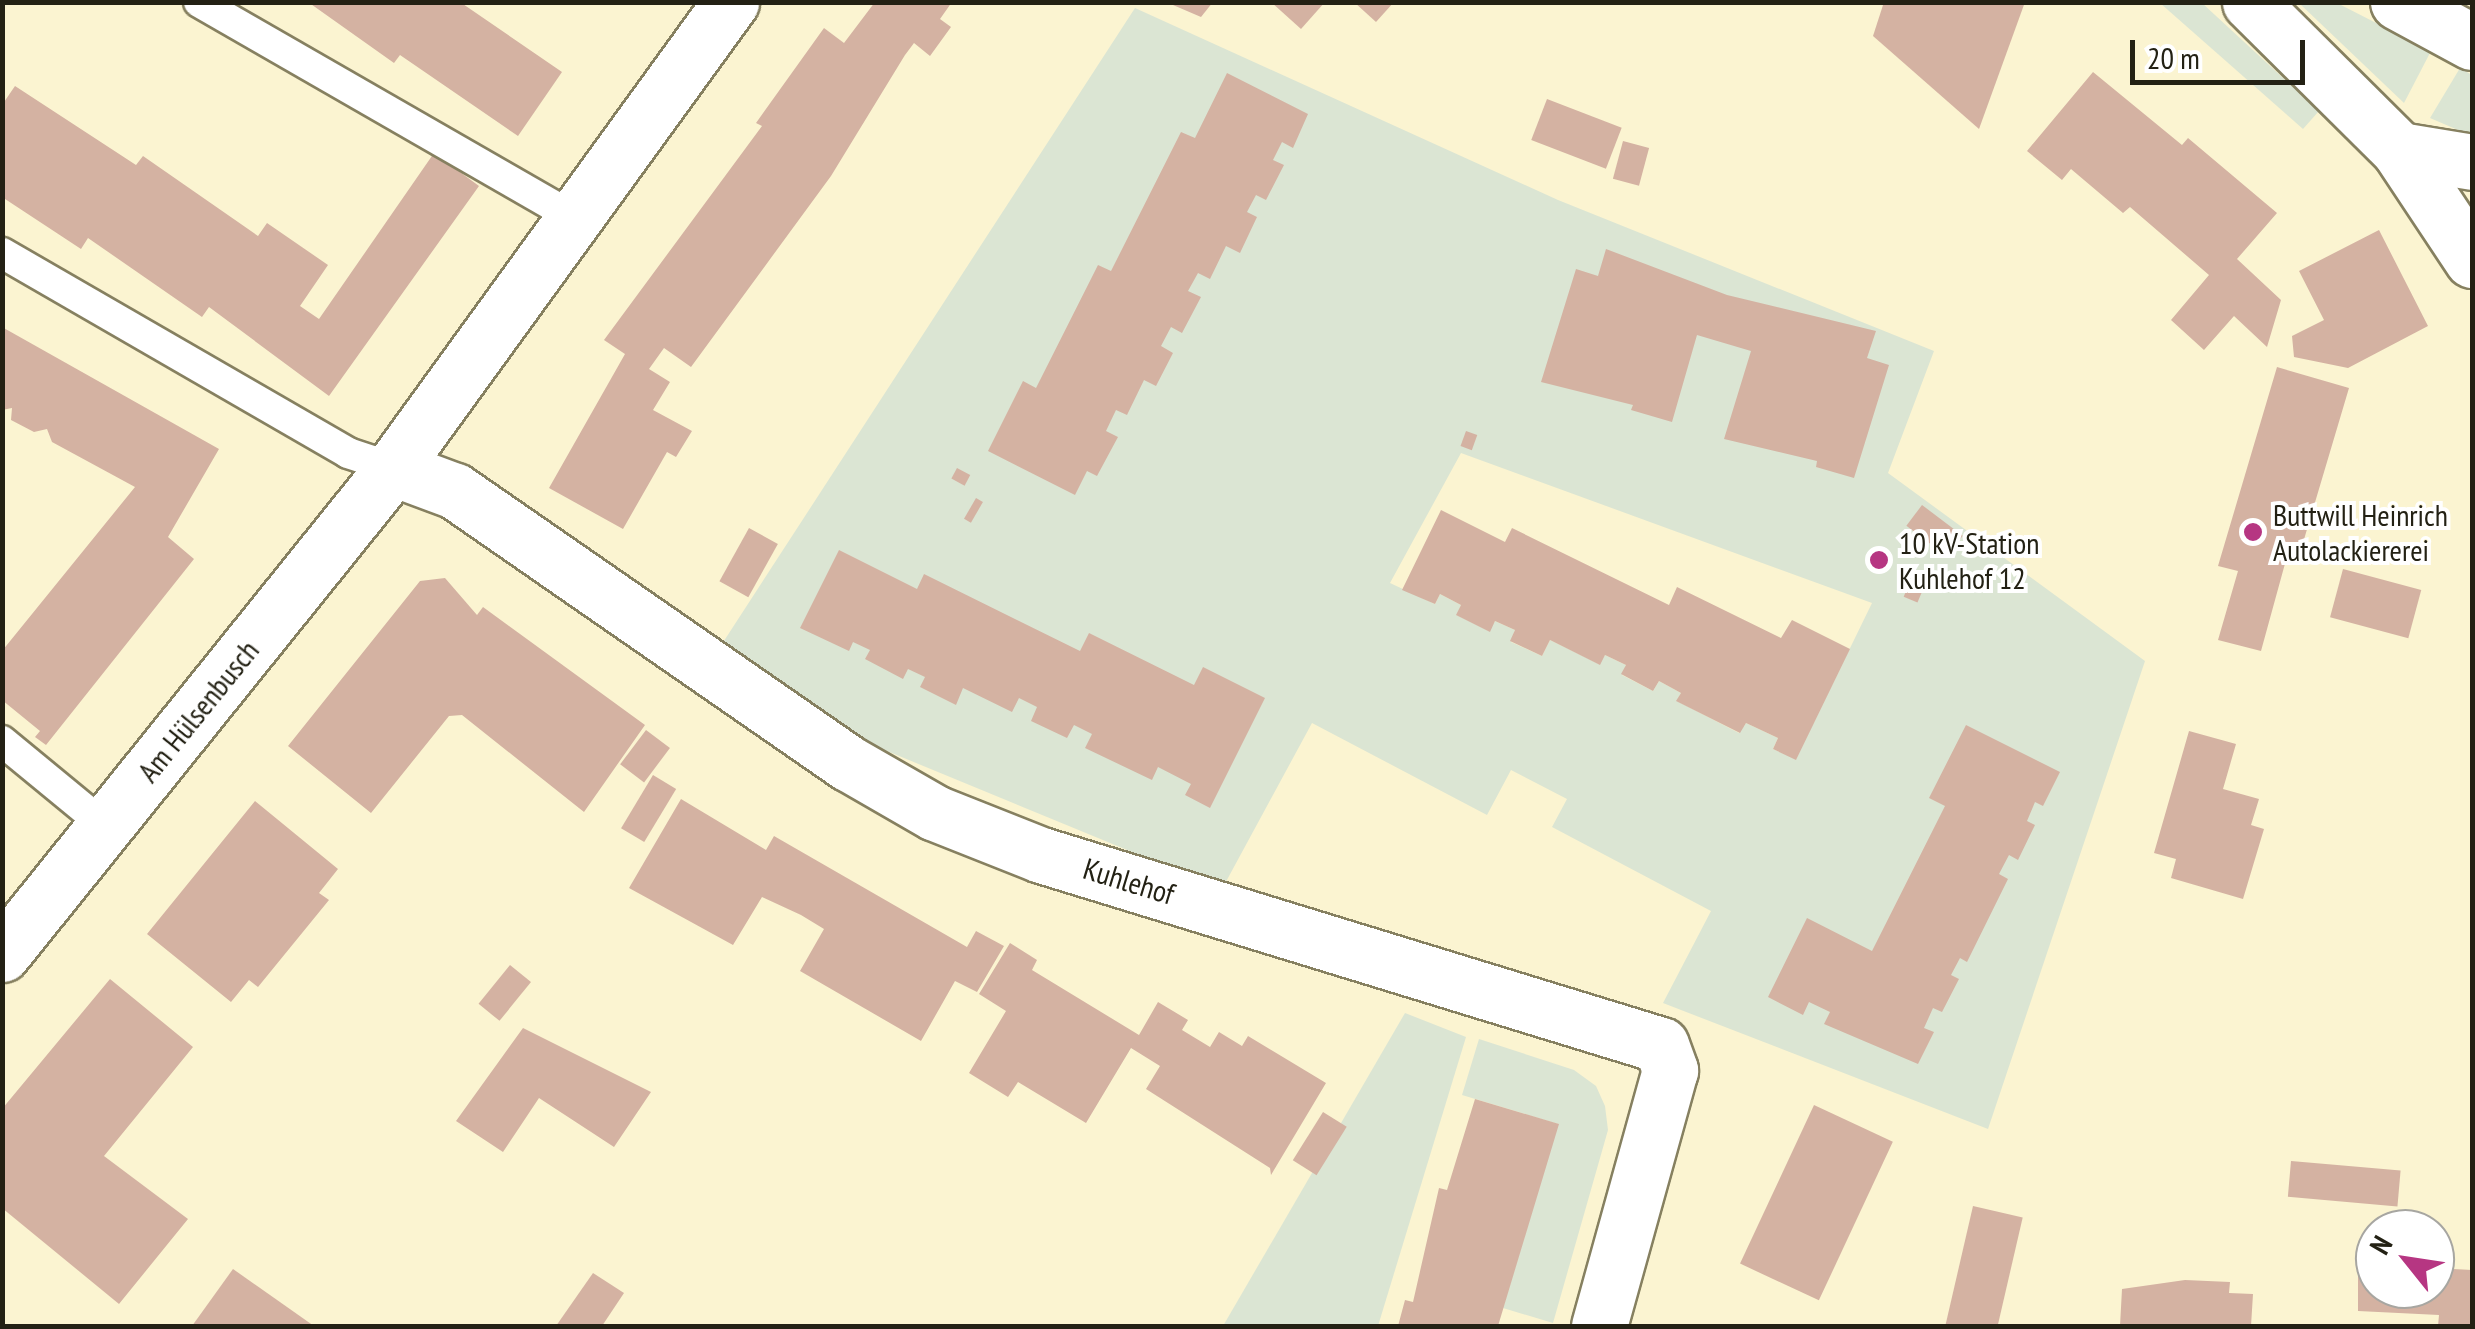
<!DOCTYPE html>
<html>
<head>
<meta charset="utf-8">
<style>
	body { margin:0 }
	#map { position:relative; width:2475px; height:1329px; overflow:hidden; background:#fbf4d1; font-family:"PT Sans Narrow",sans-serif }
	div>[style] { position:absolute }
	.green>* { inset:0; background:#dbe5d3 }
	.building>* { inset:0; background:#d4b2a2; transform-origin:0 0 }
	.roads { filter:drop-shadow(2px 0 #868060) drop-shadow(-2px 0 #868060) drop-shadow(0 2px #868060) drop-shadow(0 -2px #868060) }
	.lane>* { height:30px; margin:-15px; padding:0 15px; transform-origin:15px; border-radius:15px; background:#fff }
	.street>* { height:55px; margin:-27.5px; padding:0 27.5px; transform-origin:27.5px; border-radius:27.5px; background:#fff }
	.secondary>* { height:55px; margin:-27.5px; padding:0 27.5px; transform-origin:27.5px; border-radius:27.5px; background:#fff }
	.dots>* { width:28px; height:28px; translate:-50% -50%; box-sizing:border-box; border:5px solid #fff; border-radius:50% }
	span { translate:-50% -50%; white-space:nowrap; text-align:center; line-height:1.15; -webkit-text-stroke:8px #fff; paint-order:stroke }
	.poi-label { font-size:30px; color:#232114 }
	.left { translate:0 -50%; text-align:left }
	.street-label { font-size:30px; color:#232114 }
	.frame { position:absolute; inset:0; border:5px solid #232114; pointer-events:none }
	.north { position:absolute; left:2355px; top:1209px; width:100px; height:100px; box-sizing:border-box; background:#fff; border:2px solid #a7a6a1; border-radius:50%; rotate:300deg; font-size:28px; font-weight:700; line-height:40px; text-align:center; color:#232114 }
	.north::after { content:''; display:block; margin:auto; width:35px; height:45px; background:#b63682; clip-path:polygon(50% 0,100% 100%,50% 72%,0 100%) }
	.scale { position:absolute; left:2130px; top:40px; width:175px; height:45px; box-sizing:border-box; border:5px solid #232114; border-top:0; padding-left:12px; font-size:30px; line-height:35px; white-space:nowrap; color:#232114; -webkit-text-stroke:8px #fff; paint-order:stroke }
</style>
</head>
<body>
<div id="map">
	<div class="green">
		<div style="clip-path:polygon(2160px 3px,2202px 3px,2319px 111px,2303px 129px)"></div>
		<div style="clip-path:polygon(2299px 3px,2337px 3px,2431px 51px,2404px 103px)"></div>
		<div style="clip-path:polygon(evenodd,1135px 8px,1558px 200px,1934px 351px,1888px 473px,2145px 661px,1988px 1129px,1663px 1003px,1711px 911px,1552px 827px,1567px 799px,1511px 770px,1487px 815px,1312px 723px,1222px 889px,870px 744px,720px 647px,1135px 8px,1461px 453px,1872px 603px,1796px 759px,1773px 749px,1778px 738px,1746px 723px,1739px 733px,1677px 701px,1681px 693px,1659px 681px,1653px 691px,1622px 675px,1626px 665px,1605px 655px,1599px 664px,1550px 640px,1542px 656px,1511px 642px,1515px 630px,1495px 621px,1489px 631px,1457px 615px,1461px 605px,1440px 594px,1435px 604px,1390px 583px,1461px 453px)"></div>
		<div style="clip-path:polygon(2460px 68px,2472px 75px,2472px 136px,2430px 118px)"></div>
		<div style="clip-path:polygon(1405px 1013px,1466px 1037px,1378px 1326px,1223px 1326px)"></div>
		<div style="clip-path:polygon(1479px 1039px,1574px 1070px,1596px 1086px,1605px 1106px,1608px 1130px,1553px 1323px,1503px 1308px,1558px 1124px,1462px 1095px)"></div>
	</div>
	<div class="building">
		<div style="clip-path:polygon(308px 2px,460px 2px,562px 72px,518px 136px,400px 55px,394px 63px)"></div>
		<div style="clip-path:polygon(875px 2px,952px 2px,940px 19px,951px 27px,930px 56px,914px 43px,905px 55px,831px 176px,691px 367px,664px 348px,649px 369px,670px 382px,653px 410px,692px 431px,676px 457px,667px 452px,623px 529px,549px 488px,625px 354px,604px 340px,762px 126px,756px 123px,824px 28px,844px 43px)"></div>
		<div style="clip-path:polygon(1166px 2px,1213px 2px,1201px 17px)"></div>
		<div style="clip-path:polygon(1271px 2px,1325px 2px,1301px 29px)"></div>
		<div style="clip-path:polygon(1354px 2px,1394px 2px,1376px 22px)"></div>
		<div style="clip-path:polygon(1884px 2px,2025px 2px,1979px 129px,1873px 36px)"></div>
		<div style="clip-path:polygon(2093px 72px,2182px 145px,2188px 138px,2277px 213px,2237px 259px,2281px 300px,2267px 347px,2234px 316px,2204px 350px,2171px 320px,2209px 275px,2130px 207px,2123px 213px,2071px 169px,2062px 180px,2027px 151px)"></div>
		<div style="clip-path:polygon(1227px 73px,1308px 114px,1293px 148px,1282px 142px,1273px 160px,1284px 165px,1266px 200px,1256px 195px,1247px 212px,1257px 217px,1240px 253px,1226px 246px,1210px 279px,1198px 273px,1188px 291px,1201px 297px,1182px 333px,1171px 327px,1161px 346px,1173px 353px,1156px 386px,1144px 380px,1127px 415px,1116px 410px,1106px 431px,1118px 437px,1097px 476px,1087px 471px,1075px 495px,988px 451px,1023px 381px,1036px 388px,1098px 265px,1111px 271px,1181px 132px,1195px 138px)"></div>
		<div style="clip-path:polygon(15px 86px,136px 165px,143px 156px,258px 236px,267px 223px,328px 265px,300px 306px,319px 319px,434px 153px,479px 186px,329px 396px,209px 307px,202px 317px,88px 238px,81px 249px,2px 197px,2px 105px)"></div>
		<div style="left:1547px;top:99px;width:80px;height:44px;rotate:21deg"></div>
		<div style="left:1623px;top:141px;width:27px;height:39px;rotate:15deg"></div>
		<div style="clip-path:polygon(2379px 230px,2428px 326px,2348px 368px,2294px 357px,2292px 336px,2324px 320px,2299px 271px)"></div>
		<div style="clip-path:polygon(1606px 249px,1727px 295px,1876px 331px,1867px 358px,1889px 365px,1854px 478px,1816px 467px,1817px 461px,1724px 439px,1751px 351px,1697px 335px,1672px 422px,1631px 410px,1633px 405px,1541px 382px,1576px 269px,1598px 276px)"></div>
		<div style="clip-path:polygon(2px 327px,219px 449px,168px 537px,194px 559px,46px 745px,35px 737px,40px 731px,2px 700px,2px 651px,135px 487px,52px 442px,47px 429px,34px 432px,11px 420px,12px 408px,2px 410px)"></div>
		<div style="clip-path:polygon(2277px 367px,2349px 388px,2297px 563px,2286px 560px,2261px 651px,2218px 640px,2238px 571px,2218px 566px)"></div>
		<div style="left:1466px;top:431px;width:12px;height:16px;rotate:20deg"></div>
		<div style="left:957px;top:468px;width:15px;height:12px;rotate:28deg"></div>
		<div style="left:976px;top:498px;width:8px;height:24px;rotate:30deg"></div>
		<div style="left:1922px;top:505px;width:51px;height:26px;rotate:37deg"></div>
		<div style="clip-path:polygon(1441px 510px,1505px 542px,1512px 528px,1669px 605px,1677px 587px,1781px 638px,1792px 620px,1850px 649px,1796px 760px,1773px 749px,1778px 738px,1746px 723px,1740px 733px,1676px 701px,1681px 693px,1659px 681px,1653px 691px,1621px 674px,1626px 665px,1605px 655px,1600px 665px,1550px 640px,1542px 656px,1510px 641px,1515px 630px,1495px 621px,1490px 632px,1456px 615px,1461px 605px,1440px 594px,1435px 604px,1402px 590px)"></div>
		<div style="left:749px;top:528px;width:33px;height:61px;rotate:29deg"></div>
		<div style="left:1878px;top:547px;width:12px;height:23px;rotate:24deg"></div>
		<div style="clip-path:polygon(839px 550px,917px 589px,924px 574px,1080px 651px,1089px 633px,1194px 685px,1203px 667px,1265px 698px,1210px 808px,1185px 795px,1191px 784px,1158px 767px,1152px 780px,1085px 748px,1092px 734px,1074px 725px,1067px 738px,1031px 721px,1037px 707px,1019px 698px,1012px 712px,963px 688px,956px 705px,920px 687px,925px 677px,908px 669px,903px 679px,865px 659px,870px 650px,853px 642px,849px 651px,800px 628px)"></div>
		<div style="left:2343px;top:569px;width:81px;height:50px;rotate:15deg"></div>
		<div style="left:1915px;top:570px;width:15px;height:29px;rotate:23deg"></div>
		<div style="clip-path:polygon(445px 578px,477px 615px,483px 607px,645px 725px,584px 812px,462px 715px,449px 716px,371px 813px,288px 746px,420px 581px)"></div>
		<div style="clip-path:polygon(1966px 725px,2060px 772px,2043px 806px,2035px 802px,2027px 821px,2035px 825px,2018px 860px,2009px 855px,1999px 874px,2008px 879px,1967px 962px,1960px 958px,1951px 975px,1959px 979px,1942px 1012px,1933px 1008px,1924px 1028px,1934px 1032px,1918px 1064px,1824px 1024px,1830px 1012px,1809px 1002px,1803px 1015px,1768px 997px,1807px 918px,1872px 951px,1945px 806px,1929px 798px)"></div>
		<div style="left:646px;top:730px;width:30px;height:43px;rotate:37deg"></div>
		<div style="clip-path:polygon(2189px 731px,2236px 744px,2223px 789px,2259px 799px,2251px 825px,2264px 829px,2243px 899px,2171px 878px,2176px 859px,2154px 853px)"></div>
		<div style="left:653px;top:775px;width:27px;height:62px;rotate:31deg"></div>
		<div style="clip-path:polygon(681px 799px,766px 850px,774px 836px,967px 947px,976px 931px,1004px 946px,977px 992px,955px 981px,921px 1041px,800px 971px,824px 929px,801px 915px,762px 897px,733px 945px,629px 888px)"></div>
		<div style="clip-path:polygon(255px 801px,338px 869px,319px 893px,329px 900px,258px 987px,249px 980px,231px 1002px,147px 934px)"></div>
		<div style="clip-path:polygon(1010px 943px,1037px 960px,1032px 970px,1139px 1035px,1158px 1002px,1188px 1020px,1182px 1030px,1210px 1047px,1219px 1032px,1242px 1046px,1248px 1036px,1326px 1083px,1271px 1175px,1270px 1168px,1146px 1089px,1160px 1066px,1131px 1048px,1086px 1123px,1018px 1082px,1008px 1097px,969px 1073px,1006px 1011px,979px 994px)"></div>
		<div style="left:510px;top:965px;width:27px;height:50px;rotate:39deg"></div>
		<div style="clip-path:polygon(110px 979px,193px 1047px,104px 1156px,188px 1219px,119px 1304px,2px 1208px,2px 1109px)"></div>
		<div style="clip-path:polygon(523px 1028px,651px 1092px,614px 1147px,539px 1098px,503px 1152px,456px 1121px)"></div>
		<div style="clip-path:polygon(1475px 1099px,1559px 1124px,1498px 1326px,1398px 1326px,1405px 1300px,1413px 1302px,1439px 1188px,1447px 1190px)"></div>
		<div style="left:1814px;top:1105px;width:87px;height:175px;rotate:25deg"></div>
		<div style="left:1323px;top:1112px;width:28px;height:57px;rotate:32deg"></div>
		<div style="left:2291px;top:1161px;width:110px;height:36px;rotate:5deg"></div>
		<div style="left:1973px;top:1206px;width:51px;height:124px;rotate:13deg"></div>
		<div style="clip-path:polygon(2358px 1264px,2375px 1265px,2375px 1289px,2435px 1289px,2435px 1268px,2472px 1270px,2472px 1326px,2438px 1326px,2439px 1315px,2358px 1311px)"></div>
		<div style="clip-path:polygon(233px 1269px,314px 1326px,192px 1326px)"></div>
		<div style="clip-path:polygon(593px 1273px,624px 1293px,602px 1326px,556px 1326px)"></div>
		<div style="clip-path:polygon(2185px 1280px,2230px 1282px,2229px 1293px,2253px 1294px,2251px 1326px,2120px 1326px,2122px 1289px)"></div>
	</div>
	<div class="roads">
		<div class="lane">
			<div style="left:199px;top:2px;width:433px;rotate:29.9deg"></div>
			<div style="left:2px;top:253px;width:400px;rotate:30deg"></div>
			<div style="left:348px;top:453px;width:47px;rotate:18.4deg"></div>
			<div style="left:2px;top:741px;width:134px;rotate:39.5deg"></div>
		</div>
		<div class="street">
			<div style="left:393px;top:468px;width:66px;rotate:20.4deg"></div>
			<div style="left:455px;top:491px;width:478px;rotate:34.7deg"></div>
			<div style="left:848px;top:763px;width:100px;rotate:29.9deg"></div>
			<div style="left:935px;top:813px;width:114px;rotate:21.6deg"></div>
			<div style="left:1041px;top:855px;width:648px;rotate:17.04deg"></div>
			<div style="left:1661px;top:1045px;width:27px;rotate:70deg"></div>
			<div style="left:1670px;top:1070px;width:266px;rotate:105.5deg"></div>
			<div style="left:2px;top:954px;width:624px;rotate:-51.18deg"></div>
			<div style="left:393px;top:468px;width:576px;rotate:-54.05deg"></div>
		</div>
		<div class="secondary">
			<div style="left:2250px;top:2px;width:210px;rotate:44.8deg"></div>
			<div style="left:2399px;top:150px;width:132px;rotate:56.4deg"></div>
			<div style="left:2398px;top:2px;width:84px;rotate:28.4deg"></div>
			<div style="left:2399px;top:150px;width:74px;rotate:9.3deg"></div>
		</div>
	</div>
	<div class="dots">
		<div style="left:2253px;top:532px;background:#b63682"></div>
		<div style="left:1879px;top:560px;background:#b63682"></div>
	</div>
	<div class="poi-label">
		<span class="left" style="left:2273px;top:532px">Buttwill Heinrich<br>Autolackiererei</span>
		<span class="left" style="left:1899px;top:560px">10 kV-Station<br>Kuhlehof 12</span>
	</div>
	<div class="street-label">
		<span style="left:198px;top:711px;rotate:-51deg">Am Hülsenbusch</span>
		<span style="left:1129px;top:881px;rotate:17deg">Kuhlehof</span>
	</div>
	<div class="frame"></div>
	<div class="north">N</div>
	<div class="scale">20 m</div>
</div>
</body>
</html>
